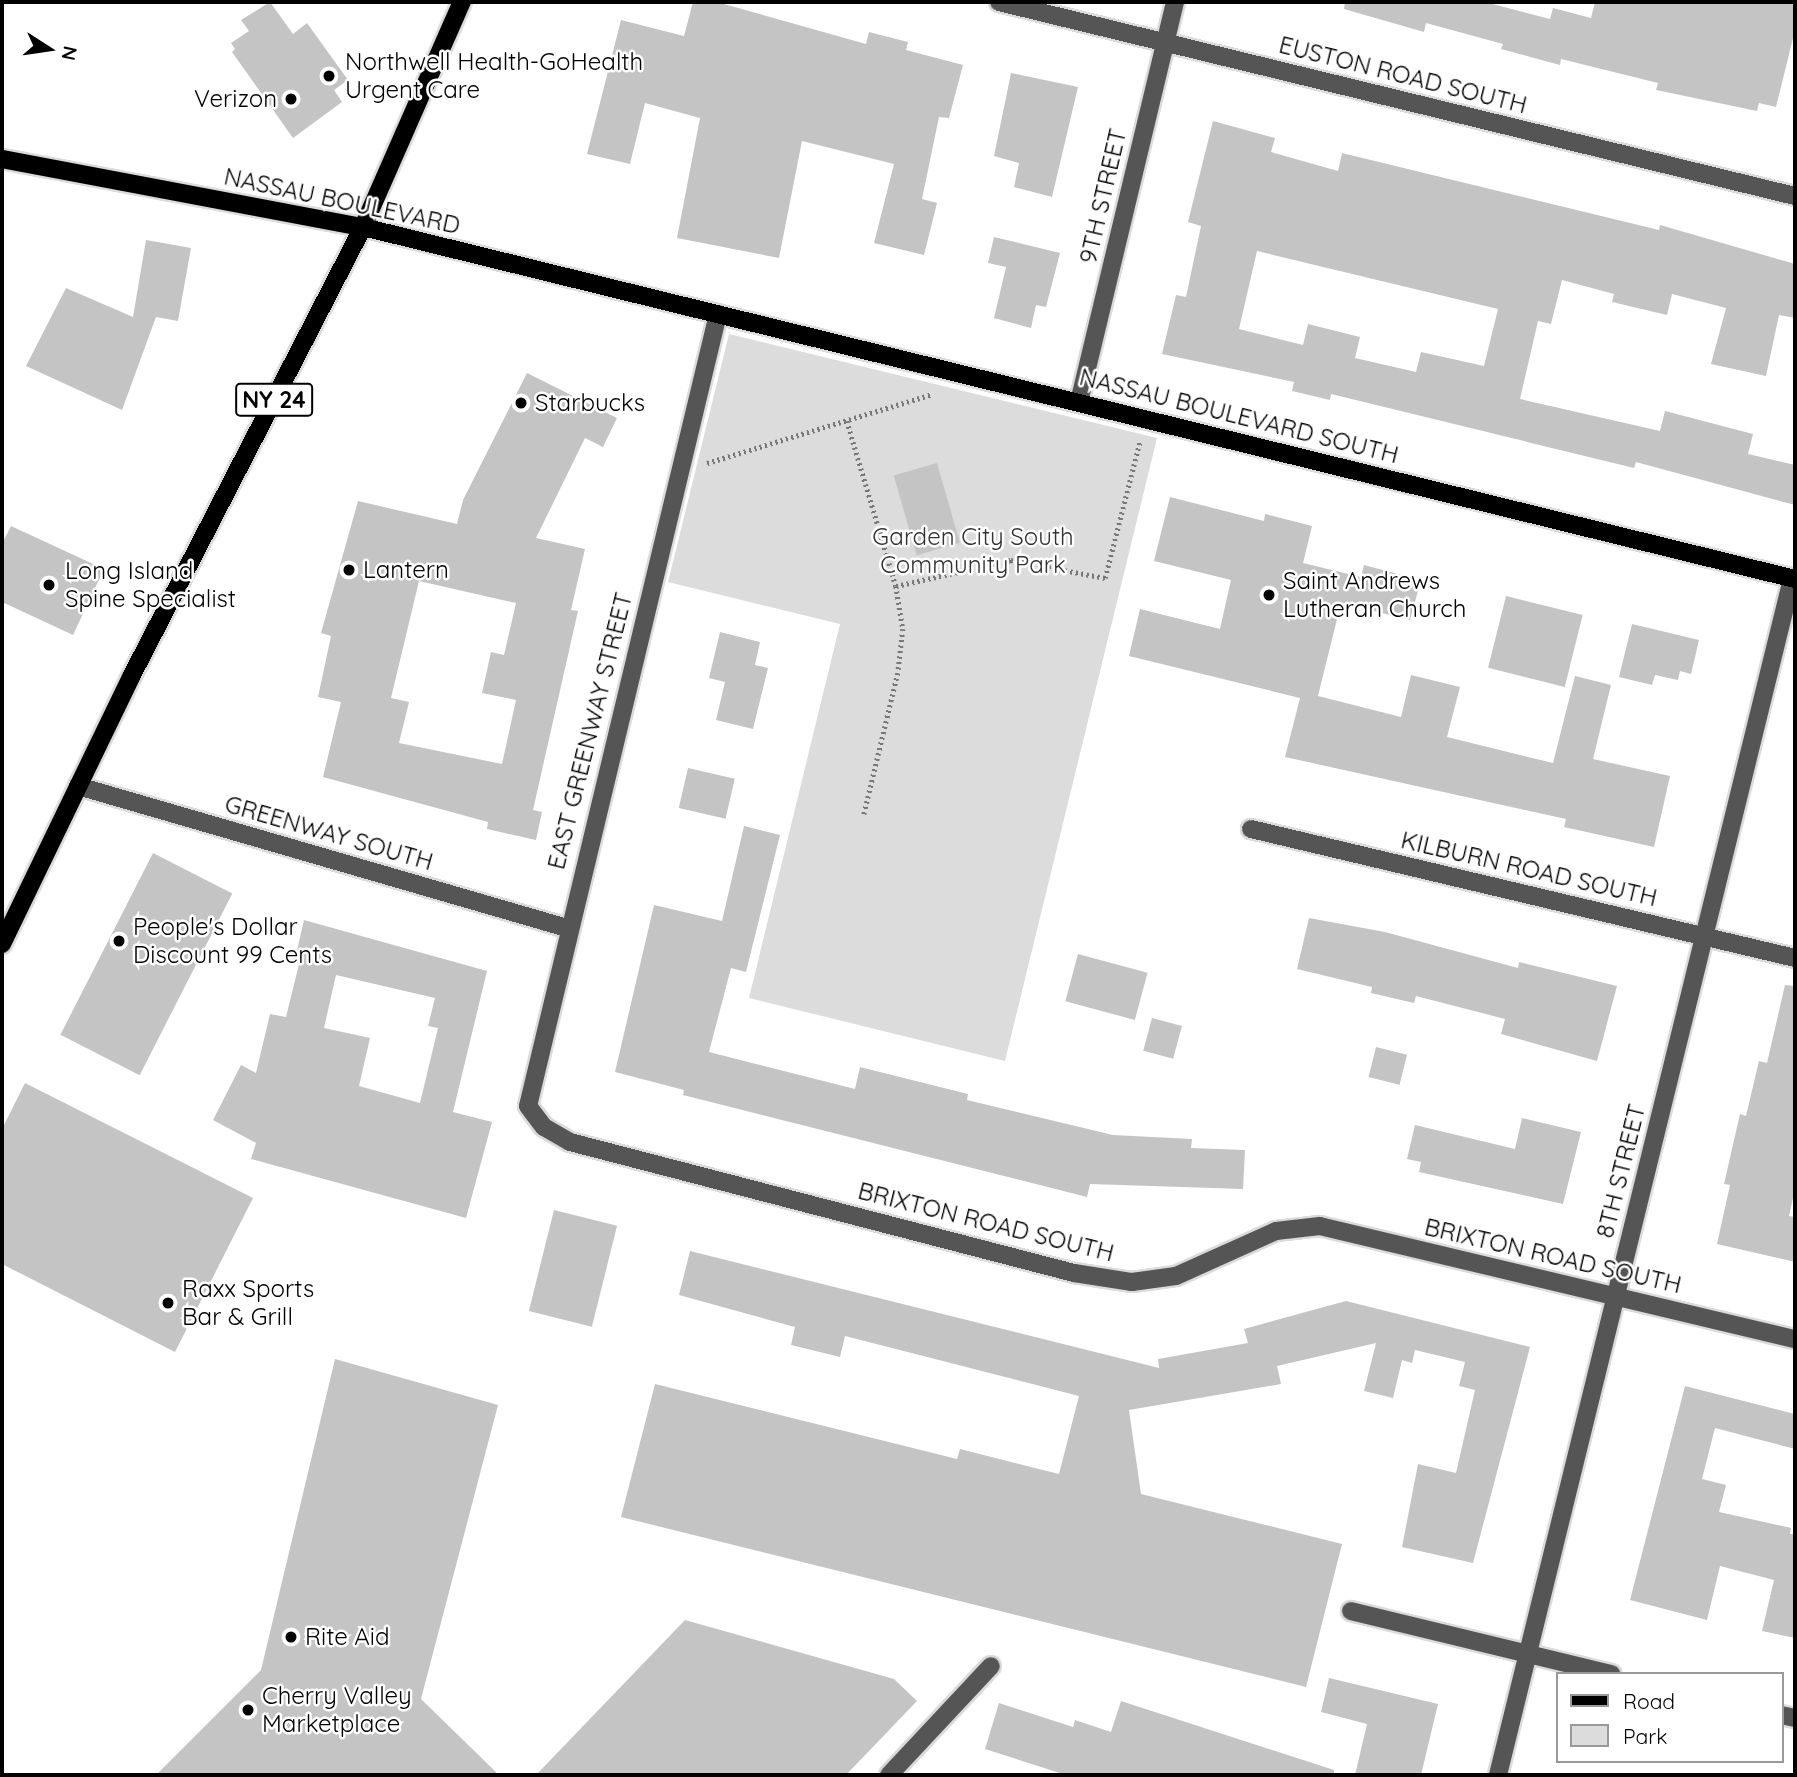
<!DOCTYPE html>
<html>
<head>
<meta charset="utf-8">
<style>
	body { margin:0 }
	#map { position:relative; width:1797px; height:1777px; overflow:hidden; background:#fff; font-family:Quicksand,sans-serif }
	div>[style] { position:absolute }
	.green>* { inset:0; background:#dcdcdc }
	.building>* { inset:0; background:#c4c4c4; transform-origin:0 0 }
	.path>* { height:4.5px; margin-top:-2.25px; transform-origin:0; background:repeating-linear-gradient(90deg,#777 0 2px,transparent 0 5.5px) }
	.roads { filter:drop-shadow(2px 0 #dbdbdb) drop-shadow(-2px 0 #dbdbdb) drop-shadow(0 2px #dbdbdb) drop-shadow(0 -2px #dbdbdb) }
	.minor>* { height:18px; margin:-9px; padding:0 9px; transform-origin:9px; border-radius:9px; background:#555 }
	.major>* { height:18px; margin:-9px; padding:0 9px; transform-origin:9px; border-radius:9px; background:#000 }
	.dots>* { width:19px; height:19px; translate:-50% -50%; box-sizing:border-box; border:4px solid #fff; border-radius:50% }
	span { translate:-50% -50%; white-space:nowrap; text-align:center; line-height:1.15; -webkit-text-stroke:5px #fff; paint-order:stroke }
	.shield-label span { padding:2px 5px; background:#fff; border:2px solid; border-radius:5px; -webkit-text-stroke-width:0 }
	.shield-label { font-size:23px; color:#000; font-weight:700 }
	.poi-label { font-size:24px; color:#000 }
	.left { translate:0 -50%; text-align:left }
	.right { translate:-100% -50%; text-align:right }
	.street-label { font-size:24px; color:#000 }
	.park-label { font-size:24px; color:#333 }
	.frame { position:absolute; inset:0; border:4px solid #000; pointer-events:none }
	.legend { position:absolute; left:1556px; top:1672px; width:228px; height:91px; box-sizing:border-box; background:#fff; border:2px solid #999; margin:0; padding:9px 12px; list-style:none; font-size:21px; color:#000 }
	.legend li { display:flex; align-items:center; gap:14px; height:35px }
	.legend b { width:35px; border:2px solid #999 }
	.north { position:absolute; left:14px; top:14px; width:70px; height:70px; -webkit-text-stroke:5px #fff; paint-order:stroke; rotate:102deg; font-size:19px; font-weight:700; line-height:28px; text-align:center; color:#000 }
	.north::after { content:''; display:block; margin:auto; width:24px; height:32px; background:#000; clip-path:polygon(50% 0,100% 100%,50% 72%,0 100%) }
</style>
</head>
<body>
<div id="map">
	<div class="green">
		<div style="clip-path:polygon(729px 334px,1157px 438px,1005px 1061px,749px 998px,840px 624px,668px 582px)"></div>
	</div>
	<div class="building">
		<div style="clip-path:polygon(270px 2px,293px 34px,307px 23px,348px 80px,334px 90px,342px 102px,293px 138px,232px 52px,235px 49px,231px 43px,249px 31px,241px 20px)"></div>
		<div style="clip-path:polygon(693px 2px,717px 2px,866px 44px,869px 32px,908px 42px,906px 50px,963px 65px,949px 118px,939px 117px,922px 199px,937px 203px,924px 255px,874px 243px,894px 164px,802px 141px,779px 258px,677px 238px,700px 118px,645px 103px,630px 164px,587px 154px,621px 20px,684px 36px)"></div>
		<div style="clip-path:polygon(1345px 2px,1485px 2px,1550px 19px,1553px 8px,1591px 18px,1595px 2px,1795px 2px,1795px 30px,1776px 107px,1759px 103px,1757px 111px,1656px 90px,1658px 83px,1561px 59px,1560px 65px,1501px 49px,1503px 44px,1426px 23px,1424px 32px,1344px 9px)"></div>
		<div style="clip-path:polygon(1011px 73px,1078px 87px,1052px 197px,1014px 187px,1019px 163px,994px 156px)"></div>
		<div style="clip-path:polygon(evenodd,1213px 121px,1275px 138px,1271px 152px,1338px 171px,1342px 153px,1659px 230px,1660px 225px,1795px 264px,1795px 318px,1779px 315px,1766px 376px,1711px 364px,1726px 308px,1672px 294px,1667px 315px,1612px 302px,1614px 294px,1562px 280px,1551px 324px,1538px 321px,1520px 399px,1660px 431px,1665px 411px,1753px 434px,1748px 454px,1795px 465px,1795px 505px,1636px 462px,1634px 468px,1331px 394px,1330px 400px,1292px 391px,1294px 382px,1162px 354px,1176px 295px,1186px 297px,1201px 226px,1188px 222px,1213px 121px,1257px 251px,1498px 309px,1484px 366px,1421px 352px,1416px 372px,1355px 358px,1360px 337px,1308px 324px,1303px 345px,1239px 329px,1257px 251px)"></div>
		<div style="clip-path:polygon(994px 237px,1060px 253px,1046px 307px,1036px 305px,1031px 328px,994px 318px,1006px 267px,988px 263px)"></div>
		<div style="clip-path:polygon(146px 240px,191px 248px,178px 321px,156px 317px,122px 410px,26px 366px,66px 288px,133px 317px)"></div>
		<div style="clip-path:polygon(evenodd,527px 373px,617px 418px,603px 447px,585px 438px,536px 538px,585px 549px,571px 610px,578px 611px,533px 810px,542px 812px,536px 840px,487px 829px,488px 822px,323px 777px,341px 702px,318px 697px,331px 636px,321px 633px,358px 501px,457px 524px,463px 500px,527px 373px,419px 581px,516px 603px,504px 655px,491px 652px,482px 693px,516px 700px,502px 764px,399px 743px,409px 702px,391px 698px,419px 581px)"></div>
		<div style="left:937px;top:463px;width:83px;height:45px;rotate:74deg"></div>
		<div style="clip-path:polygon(1170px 497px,1264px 521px,1265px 514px,1312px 526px,1303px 563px,1361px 577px,1364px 565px,1421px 580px,1410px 620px,1341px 603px,1318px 696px,1401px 717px,1411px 675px,1460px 687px,1447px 737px,1553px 763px,1575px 676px,1611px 685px,1593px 759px,1670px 776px,1654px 847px,1564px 827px,1566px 819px,1285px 757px,1300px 698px,1129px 656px,1140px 609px,1220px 629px,1231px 580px,1154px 561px)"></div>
		<div style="clip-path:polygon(11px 526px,104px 569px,73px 635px,2px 602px,2px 544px)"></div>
		<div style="left:1506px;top:596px;width:79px;height:74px;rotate:14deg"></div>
		<div style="clip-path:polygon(1632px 624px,1699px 640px,1691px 674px,1680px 671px,1678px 680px,1655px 675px,1652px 685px,1619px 677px)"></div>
		<div style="clip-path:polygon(720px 632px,760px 642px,755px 665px,768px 668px,753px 729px,716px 720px,725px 682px,709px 678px)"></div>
		<div style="left:688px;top:768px;width:48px;height:41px;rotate:13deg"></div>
		<div style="clip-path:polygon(744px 826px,780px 835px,746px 972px,731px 968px,709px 1052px,855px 1089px,860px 1067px,968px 1094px,967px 1100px,1113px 1135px,1192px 1139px,1191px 1148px,1245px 1150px,1243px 1189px,1090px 1184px,1087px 1197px,683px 1095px,684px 1090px,615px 1072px,654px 905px,722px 921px)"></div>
		<div style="left:153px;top:853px;width:89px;height:204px;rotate:27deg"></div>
		<div style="clip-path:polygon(1309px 918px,1385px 932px,1518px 968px,1519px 962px,1617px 986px,1597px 1061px,1501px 1034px,1505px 1019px,1416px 996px,1414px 1003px,1371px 993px,1372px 987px,1297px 969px)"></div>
		<div style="clip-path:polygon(evenodd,304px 920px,487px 971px,453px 1112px,492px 1122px,466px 1218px,251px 1159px,256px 1143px,213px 1120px,241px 1065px,256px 1073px,270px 1014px,286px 1017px,300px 960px,295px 959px,304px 920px,336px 975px,435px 998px,428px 1026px,438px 1028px,420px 1103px,359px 1086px,370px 1038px,324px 1028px,336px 975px)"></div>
		<div style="left:1078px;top:954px;width:72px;height:49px;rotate:15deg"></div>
		<div style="clip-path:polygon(1785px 985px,1795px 986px,1795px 1189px,1789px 1216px,1795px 1217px,1795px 1262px,1717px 1244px,1730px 1185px,1724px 1184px,1740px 1114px,1746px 1116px,1759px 1061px,1767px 1063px)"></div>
		<div style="left:1152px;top:1018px;width:31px;height:34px;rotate:15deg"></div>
		<div style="left:1376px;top:1047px;width:32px;height:31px;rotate:14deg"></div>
		<div style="clip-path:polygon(25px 1083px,253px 1198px,175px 1352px,2px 1264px,2px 1129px)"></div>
		<div style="clip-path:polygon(1522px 1118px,1581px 1132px,1563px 1204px,1419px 1172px,1421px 1162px,1407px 1159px,1415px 1125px,1515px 1149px)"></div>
		<div style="left:554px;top:1210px;width:65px;height:104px;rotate:14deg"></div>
		<div style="clip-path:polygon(690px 1251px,1159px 1368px,1158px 1359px,1248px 1343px,1244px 1329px,1346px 1301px,1530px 1347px,1473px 1563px,1402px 1547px,1418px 1464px,1456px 1473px,1475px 1390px,1459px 1386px,1465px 1362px,1415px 1350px,1412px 1363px,1402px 1360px,1393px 1398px,1364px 1391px,1376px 1343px,1277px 1366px,1281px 1384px,1129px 1410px,1141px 1494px,1342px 1544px,1306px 1687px,621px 1517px,655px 1384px,957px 1459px,960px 1449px,1059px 1474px,1079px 1396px,845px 1336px,840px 1357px,791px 1345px,795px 1327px,679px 1295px)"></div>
		<div style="clip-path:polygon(335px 1359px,498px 1405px,421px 1699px,499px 1775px,156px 1775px,261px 1670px)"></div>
		<div style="clip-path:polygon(1685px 1386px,1795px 1414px,1795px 1449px,1715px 1428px,1702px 1479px,1726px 1485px,1719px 1512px,1791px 1528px,1790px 1534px,1795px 1534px,1795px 1638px,1762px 1631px,1774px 1580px,1720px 1566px,1707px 1620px,1630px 1600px)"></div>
		<div style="clip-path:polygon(685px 1620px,894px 1679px,917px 1701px,846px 1775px,536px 1775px)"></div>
		<div style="clip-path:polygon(1329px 1678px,1438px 1704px,1421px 1775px,1355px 1775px,1367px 1724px,1321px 1712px)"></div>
		<div style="clip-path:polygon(1121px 1701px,1334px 1770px,1334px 1775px,1066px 1775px,985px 1749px,999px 1703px,1073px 1727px,1075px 1720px,1111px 1732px)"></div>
	</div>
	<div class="path">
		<div style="left:847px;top:421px;width:172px;rotate:73.5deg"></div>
		<div style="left:896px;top:586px;width:44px;rotate:80.8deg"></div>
		<div style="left:903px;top:629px;width:44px;rotate:96.5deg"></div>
		<div style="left:898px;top:673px;width:146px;rotate:103.5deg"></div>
		<div style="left:707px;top:463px;width:236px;rotate:-17deg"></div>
		<div style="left:896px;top:586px;width:118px;rotate:-12.7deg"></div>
		<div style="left:1011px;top:560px;width:96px;rotate:10.8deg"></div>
		<div style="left:1105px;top:578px;width:141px;rotate:-75.7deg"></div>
	</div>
	<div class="roads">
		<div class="minor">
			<div style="left:999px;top:2px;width:819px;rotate:13.7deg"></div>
			<div style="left:718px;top:314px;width:814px;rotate:103.49deg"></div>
			<div style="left:528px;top:1106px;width:26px;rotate:53deg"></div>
			<div style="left:544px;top:1127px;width:30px;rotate:30deg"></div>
			<div style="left:570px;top:1142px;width:521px;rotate:14.57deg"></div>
			<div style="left:1074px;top:1273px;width:59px;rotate:8.8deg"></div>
			<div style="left:1132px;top:1282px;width:44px;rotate:-7.8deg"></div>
			<div style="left:1176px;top:1276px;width:110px;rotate:-24.2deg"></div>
			<div style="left:1276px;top:1231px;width:44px;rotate:-6.5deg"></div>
			<div style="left:1320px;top:1226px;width:488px;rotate:13.4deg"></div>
			<div style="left:1079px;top:402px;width:411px;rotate:-76.5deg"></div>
			<div style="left:78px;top:786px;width:509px;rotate:16.19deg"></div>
			<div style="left:1251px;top:829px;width:559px;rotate:13.34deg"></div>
			<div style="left:1351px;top:1611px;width:268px;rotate:13.6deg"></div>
			<div style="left:1781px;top:1715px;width:14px;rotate:12deg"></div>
			<div style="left:889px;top:1775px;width:149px;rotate:-46.9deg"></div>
			<div style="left:1498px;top:1775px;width:1232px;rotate:-76.19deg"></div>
		</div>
		<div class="major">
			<div style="left:2px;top:159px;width:367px;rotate:10.7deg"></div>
			<div style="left:363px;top:227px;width:1475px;rotate:13.81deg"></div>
			<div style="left:2px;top:944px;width:297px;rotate:-64.2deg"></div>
			<div style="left:131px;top:677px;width:506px;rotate:-62.73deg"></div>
			<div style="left:363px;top:227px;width:246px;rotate:-66.3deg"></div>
		</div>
	</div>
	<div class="dots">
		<div style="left:329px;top:76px;background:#000"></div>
		<div style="left:291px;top:99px;background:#000"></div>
		<div style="left:521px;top:403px;background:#000"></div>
		<div style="left:349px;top:570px;background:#000"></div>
		<div style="left:49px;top:585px;background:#000"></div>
		<div style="left:1269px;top:595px;background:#000"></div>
		<div style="left:119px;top:941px;background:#000"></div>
		<div style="left:168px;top:1303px;background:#000"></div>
		<div style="left:291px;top:1637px;background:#000"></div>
		<div style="left:248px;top:1710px;background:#000"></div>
	</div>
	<div class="shield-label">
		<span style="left:274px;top:400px">NY 24</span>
	</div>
	<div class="poi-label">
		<span class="left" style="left:345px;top:76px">Northwell Health-GoHealth<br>Urgent Care</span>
		<span class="right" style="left:277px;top:99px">Verizon</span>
		<span class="left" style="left:535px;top:403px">Starbucks</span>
		<span class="left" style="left:363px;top:570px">Lantern</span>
		<span class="left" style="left:65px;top:585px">Long Island<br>Spine Specialist</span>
		<span class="left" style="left:1283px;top:595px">Saint Andrews<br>Lutheran Church</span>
		<span class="left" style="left:133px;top:941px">People's Dollar<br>Discount 99 Cents</span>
		<span class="left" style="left:182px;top:1303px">Raxx Sports<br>Bar &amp; Grill</span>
		<span class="left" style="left:305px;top:1637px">Rite Aid</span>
		<span class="left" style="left:262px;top:1710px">Cherry Valley<br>Marketplace</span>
	</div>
	<div class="street-label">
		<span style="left:1403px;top:75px;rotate:14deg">EUSTON ROAD SOUTH</span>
		<span style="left:1103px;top:196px;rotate:-77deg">9TH STREET</span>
		<span style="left:342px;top:201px;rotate:12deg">NASSAU BOULEVARD</span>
		<span style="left:1239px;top:416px;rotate:14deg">NASSAU BOULEVARD SOUTH</span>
		<span style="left:590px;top:731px;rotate:-76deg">EAST GREENWAY STREET</span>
		<span style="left:329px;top:833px;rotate:16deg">GREENWAY SOUTH</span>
		<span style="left:1529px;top:869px;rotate:13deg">KILBURN ROAD SOUTH</span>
		<span style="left:1621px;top:1171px;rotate:-76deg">8TH STREET</span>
		<span style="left:986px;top:1222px;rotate:14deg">BRIXTON ROAD SOUTH</span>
		<span style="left:1553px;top:1256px;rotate:13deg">BRIXTON ROAD SOUTH</span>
	</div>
	<div class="park-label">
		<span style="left:973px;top:551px">Garden City South<br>Community Park</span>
	</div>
	<div class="frame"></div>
	<ul class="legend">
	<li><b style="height:9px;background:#000"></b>Road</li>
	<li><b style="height:19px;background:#dcdcdc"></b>Park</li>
	</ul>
	<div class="north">N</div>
</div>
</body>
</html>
